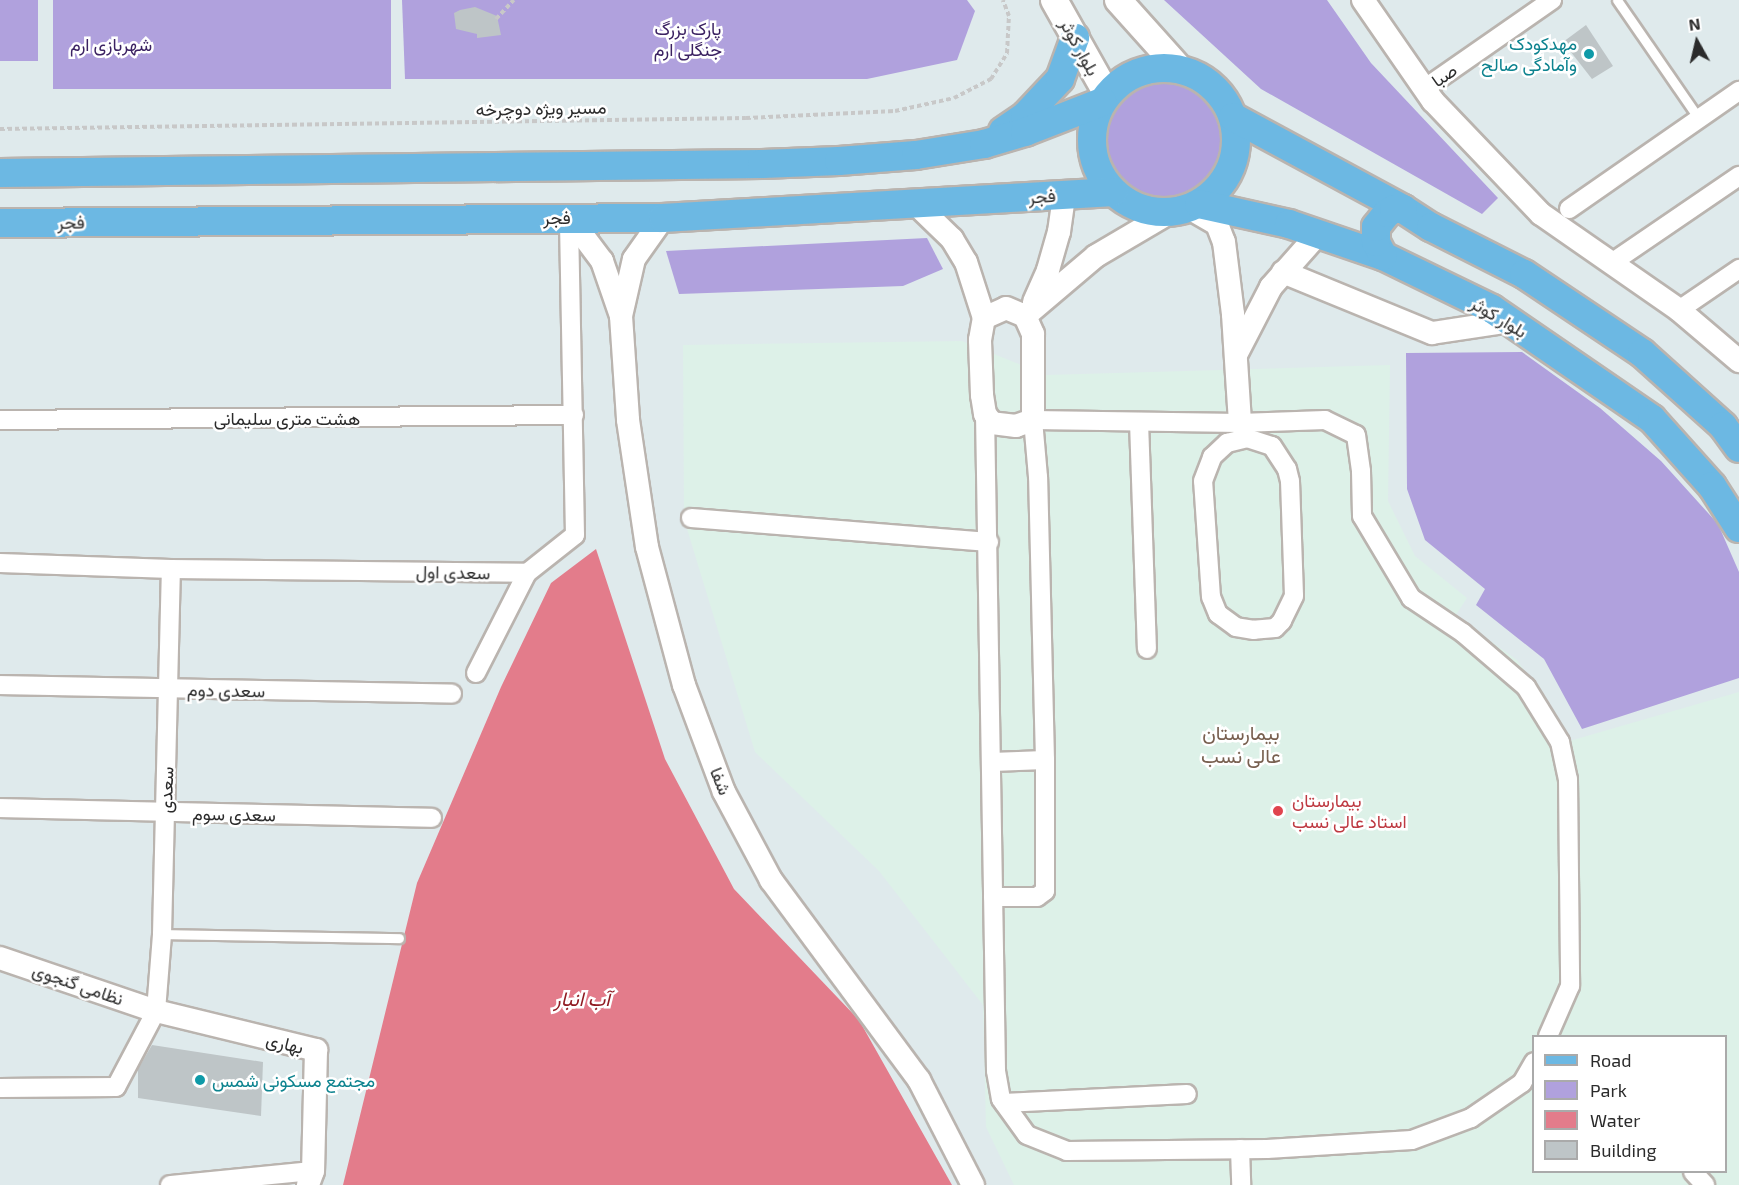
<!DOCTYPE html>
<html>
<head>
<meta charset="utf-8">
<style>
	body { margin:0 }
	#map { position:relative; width:1739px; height:1185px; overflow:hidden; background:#dfeaec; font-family:"Exo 2",Vazirmatn,sans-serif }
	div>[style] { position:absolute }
	.medical>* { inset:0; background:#ddf1e8 }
	.green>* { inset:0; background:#b0a1dd; transform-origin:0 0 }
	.round { border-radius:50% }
	.water>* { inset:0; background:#e37c8b }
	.building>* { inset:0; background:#bec5c7 }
	.path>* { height:4px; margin-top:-2px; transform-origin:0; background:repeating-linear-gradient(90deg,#c8c8c8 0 4.5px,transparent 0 7.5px) }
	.roads { filter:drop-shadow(2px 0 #bab4af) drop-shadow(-2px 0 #bab4af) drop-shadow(0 2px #bab4af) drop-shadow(0 -2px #bab4af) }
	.service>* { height:9px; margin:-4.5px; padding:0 4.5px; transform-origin:4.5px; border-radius:4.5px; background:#fff }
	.minor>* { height:18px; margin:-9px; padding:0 9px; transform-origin:9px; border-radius:9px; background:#fff }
	.tertiary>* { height:22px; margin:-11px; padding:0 11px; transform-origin:11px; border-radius:11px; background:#fff }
	.secondary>* { height:26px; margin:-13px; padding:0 13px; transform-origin:13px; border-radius:13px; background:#fff }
	.primary>* { height:28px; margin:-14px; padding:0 14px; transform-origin:14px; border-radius:14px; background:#6cb8e3 }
	.primary>.ring { margin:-14px; padding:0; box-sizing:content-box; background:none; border:28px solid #6cb8e3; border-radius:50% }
	.dots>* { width:16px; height:16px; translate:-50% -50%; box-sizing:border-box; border:3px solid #fff; border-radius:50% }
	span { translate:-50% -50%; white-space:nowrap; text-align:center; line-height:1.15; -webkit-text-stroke:5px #fff; paint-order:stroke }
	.park-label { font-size:18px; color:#3b2262 }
	.culture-label { font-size:18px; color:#0d838f }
	.right { translate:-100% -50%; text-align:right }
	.left { translate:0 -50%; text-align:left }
	.street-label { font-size:18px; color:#2b2b2b }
	.health-label { font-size:18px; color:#be3a42 }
	.neighbourhood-label { font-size:20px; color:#786050 }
	.water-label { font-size:20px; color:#901b22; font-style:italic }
	.legend { position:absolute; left:1532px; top:1035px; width:195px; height:138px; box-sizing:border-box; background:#fff; border:2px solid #aaa; margin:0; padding:8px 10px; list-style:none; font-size:18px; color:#2b2b2b }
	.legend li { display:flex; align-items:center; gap:12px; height:30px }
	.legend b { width:30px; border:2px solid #aaa }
	.north { position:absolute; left:1667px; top:12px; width:60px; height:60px; -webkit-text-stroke:4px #fff; paint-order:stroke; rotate:352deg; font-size:16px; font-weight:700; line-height:24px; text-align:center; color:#2b2b2b }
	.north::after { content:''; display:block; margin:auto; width:21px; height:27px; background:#2b2b2b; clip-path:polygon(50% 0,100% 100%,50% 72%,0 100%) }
</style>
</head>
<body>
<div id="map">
	<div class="medical">
		<div style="clip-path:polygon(evenodd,962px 341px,1046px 375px,1390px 365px,1388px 501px,1415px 556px,1467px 598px,1455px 616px,1517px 660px,1552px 709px,1566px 742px,1739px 692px,1739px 1185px,1014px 1185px,986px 1127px,983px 1005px,879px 871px,755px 752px,684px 519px,683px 345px,962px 341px,1534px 1036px,1726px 1036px,1726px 1172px,1534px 1172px,1534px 1036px)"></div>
	</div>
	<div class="green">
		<div style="left:0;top:0;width:38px;height:61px"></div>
		<div style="left:53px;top:0;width:338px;height:89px"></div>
		<div style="clip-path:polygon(402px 0,967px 0,975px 11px,957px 60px,867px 79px,405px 79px)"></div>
		<div style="clip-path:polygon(1164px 0,1327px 0,1371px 63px,1498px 198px,1482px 214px,1261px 89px)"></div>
		<div class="round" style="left:1107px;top:81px;width:118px;height:118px"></div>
		<div style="clip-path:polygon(927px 238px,943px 269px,903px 286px,679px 294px,666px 251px)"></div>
		<div style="clip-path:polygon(1522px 352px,1600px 408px,1661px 461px,1718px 524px,1739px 572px,1739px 678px,1582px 729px,1544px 659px,1476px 605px,1485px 589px,1425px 540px,1407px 489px,1406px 353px)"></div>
	</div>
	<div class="water">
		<div style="clip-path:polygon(596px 549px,665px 759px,734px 889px,859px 1020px,952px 1185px,343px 1185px,417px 883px,501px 687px,551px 583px)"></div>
	</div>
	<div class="building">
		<div style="clip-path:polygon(475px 7px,497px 16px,501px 35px,477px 38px,477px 34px,456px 29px,454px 13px,460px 10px)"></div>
		<div style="clip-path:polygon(1586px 25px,1613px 66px,1592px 79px,1563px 42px)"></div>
		<div style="clip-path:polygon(152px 1045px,263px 1062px,261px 1116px,138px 1098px,138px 1069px)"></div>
	</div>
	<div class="path">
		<div style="left:496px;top:19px;width:26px;rotate:-47deg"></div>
		<div style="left:0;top:129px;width:746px;rotate:-0.84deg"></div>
		<div style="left:746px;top:118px;width:149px;rotate:-2.7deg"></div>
		<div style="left:895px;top:111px;width:60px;rotate:-12.4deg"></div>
		<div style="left:954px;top:98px;width:42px;rotate:-27.2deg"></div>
		<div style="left:991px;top:79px;width:31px;rotate:-58deg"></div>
		<div style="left:1007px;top:53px;width:37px;rotate:-87deg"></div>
		<div style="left:1009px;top:16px;width:17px;rotate:-111deg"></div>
	</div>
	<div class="roads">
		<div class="service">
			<div style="left:1617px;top:0;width:145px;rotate:55.4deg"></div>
			<div style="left:162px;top:934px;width:237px;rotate:1deg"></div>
		</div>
		<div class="minor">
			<div style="left:1424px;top:89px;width:156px;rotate:-34.8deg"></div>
			<div style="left:1569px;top:209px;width:207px;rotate:-34.8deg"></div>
			<div style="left:1613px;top:262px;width:153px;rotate:-34.3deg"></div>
			<div style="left:1679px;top:310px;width:73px;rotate:-34.3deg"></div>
			<div style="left:985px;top:414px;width:657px;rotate:89.04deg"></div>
			<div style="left:996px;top:1071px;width:28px;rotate:80deg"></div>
			<div style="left:1001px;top:1099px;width:44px;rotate:54.2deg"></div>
			<div style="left:1027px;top:1135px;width:43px;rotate:21.8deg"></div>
			<div style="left:1067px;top:1151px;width:200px;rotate:-0.6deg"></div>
			<div style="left:1267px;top:1149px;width:145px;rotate:-3.6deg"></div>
			<div style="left:1412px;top:1140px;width:63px;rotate:-20.4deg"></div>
			<div style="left:1471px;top:1118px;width:62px;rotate:-34.5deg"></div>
			<div style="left:1522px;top:1083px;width:24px;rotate:-60deg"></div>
			<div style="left:0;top:420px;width:574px;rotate:-0.5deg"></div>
			<div style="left:1139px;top:422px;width:227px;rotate:88deg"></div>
			<div style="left:1247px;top:438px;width:26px;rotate:18deg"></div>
			<div style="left:1272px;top:446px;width:27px;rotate:57deg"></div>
			<div style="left:1287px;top:469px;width:12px;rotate:76deg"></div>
			<div style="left:1290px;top:481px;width:115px;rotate:88deg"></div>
			<div style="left:1294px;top:596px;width:28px;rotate:116deg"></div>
			<div style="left:1282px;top:621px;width:10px;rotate:135deg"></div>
			<div style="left:1275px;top:628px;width:21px;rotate:175deg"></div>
			<div style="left:1254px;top:630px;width:18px;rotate:-171deg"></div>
			<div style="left:1236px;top:627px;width:22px;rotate:-144deg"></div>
			<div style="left:1218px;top:614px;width:18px;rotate:-112deg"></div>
			<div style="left:1211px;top:597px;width:116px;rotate:-93.9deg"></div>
			<div style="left:1203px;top:481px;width:26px;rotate:-69deg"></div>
			<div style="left:1212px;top:457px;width:21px;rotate:-43deg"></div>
			<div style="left:1227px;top:443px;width:21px;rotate:-14deg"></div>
			<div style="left:691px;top:518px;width:299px;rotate:4.6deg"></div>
			<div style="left:0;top:563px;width:171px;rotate:2deg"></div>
			<div style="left:171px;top:569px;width:356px;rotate:0.6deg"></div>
			<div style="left:527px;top:573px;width:61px;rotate:-38.4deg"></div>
			<div style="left:575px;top:535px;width:318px;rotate:-91.1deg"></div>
			<div style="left:476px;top:673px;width:112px;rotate:-63deg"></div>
			<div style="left:0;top:685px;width:452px;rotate:1.1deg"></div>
			<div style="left:992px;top:762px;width:53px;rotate:-2.2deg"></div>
			<div style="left:0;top:808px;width:432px;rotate:1.3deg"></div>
			<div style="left:993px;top:897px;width:44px"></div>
			<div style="left:1037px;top:897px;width:10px;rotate:-37deg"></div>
			<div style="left:1045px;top:891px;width:131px;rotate:-90deg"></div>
			<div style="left:1045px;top:760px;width:283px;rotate:-91.4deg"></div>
			<div style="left:1038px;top:477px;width:57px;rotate:-95deg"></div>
			<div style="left:1033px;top:420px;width:207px;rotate:0.8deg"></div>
			<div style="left:1240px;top:423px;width:85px;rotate:-2deg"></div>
			<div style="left:1325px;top:420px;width:34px;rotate:26deg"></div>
			<div style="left:1356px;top:435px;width:36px;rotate:82deg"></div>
			<div style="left:1361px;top:471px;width:45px;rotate:88.7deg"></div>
			<div style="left:1362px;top:516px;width:96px;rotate:59.1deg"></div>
			<div style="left:1411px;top:598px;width:63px;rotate:33.9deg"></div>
			<div style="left:1463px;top:633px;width:83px;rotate:40.6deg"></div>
			<div style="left:1526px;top:687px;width:65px;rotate:58.3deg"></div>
			<div style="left:1560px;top:742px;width:38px;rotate:78deg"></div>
			<div style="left:1568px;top:779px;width:207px;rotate:89.4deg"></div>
			<div style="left:1570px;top:986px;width:55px;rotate:113.7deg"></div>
			<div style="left:0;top:1088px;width:116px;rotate:-0.5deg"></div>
			<div style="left:116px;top:1087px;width:86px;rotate:-62.2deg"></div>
			<div style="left:156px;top:1011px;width:77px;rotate:-85.5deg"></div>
			<div style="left:162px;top:934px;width:365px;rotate:-88.6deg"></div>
			<div style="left:1004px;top:1103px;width:183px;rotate:-2.8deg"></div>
			<div style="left:1240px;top:1149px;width:36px;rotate:88deg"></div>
			<div style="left:1693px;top:1172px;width:18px;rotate:47deg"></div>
			<div style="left:170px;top:1185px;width:144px;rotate:-5.6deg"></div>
		</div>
		<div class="tertiary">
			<div style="left:1363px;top:0;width:123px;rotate:55.3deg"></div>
			<div style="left:1433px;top:101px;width:156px;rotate:46.3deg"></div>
			<div style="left:1541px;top:214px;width:168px;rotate:34.8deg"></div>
			<div style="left:1679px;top:310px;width:79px;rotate:40.4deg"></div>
			<div style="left:917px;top:205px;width:49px;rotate:44.2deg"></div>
			<div style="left:952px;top:239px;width:27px;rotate:59deg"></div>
			<div style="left:966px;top:262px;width:59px;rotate:72.2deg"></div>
			<div style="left:1189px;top:208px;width:32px;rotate:30deg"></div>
			<div style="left:1217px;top:224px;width:19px;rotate:69deg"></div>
			<div style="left:1224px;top:242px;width:73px;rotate:82.9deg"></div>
			<div style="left:1233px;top:314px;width:109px;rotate:86.3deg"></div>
			<div style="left:569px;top:217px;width:55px;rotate:53.1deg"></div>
			<div style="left:602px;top:261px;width:58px;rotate:70.9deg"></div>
			<div style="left:621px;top:316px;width:58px;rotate:-77.2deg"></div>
			<div style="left:634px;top:259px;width:50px;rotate:-54.7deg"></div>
			<div style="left:1283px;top:272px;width:161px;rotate:22.3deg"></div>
			<div style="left:1432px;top:333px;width:79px;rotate:-8.7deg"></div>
			<div style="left:1034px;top:302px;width:35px;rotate:-66deg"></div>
			<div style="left:1048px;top:270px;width:40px;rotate:-74deg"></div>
			<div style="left:1059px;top:232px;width:37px;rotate:-82deg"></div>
			<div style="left:1006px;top:308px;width:21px;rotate:23deg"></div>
			<div style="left:1025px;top:316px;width:20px;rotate:66deg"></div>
			<div style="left:1033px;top:334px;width:86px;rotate:90deg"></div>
			<div style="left:1033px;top:420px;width:18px;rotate:161deg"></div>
			<div style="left:1016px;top:426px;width:24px;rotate:-173deg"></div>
			<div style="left:992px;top:423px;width:11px;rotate:-128deg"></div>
			<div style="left:985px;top:414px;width:19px;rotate:-99deg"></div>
			<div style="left:982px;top:395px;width:55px;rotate:-92.1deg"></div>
			<div style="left:980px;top:340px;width:22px;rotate:-80deg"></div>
			<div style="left:984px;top:318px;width:24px;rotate:-24deg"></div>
			<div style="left:621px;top:316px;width:104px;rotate:86.1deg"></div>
			<div style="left:628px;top:420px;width:128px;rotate:81.5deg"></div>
			<div style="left:647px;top:547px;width:143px;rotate:75deg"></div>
			<div style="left:684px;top:685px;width:114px;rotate:69.5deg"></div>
			<div style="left:724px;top:792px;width:100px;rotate:61.9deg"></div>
			<div style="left:771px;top:880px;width:249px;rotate:53.5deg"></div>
			<div style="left:919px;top:1080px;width:118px;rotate:62.8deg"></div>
			<div style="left:1025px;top:316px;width:93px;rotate:-40.2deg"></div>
			<div style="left:1096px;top:256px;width:85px;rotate:-30.5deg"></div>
			<div style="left:1237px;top:353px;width:74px;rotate:-62.7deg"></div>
			<div style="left:1271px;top:287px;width:72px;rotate:-48.4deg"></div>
			<div style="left:0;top:958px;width:165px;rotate:18.8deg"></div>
			<div style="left:156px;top:1011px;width:165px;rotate:13.7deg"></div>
			<div style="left:316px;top:1050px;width:121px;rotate:91.4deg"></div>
			<div style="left:313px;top:1171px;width:15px;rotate:110deg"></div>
		</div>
		<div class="secondary">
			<div style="left:1054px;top:0;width:108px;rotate:60.6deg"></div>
			<div style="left:1118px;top:0;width:93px;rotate:48.1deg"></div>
		</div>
		<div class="primary">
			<div class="ring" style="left:1092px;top:68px;width:116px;height:116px"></div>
			<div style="left:1233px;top:117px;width:193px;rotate:28.4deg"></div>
			<div style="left:1403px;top:209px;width:33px;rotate:33deg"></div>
			<div style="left:1431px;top:227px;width:104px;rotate:26.8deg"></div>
			<div style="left:1524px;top:274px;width:142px;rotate:33.8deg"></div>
			<div style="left:1642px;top:353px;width:109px;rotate:42deg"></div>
			<div style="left:1723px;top:426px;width:27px;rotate:54deg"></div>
			<div style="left:1003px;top:131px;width:27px;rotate:-34deg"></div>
			<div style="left:1025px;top:116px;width:51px;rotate:-46.6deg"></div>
			<div style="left:1060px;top:79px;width:44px;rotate:-69.9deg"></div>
			<div style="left:0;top:173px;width:762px;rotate:-0.68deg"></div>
			<div style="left:762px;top:164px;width:77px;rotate:-2.2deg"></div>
			<div style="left:839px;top:161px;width:77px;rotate:-4.5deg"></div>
			<div style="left:916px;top:155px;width:69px;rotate:-9.2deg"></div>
			<div style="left:984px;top:144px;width:43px;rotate:-16.3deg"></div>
			<div style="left:1025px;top:132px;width:83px;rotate:-21.3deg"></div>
			<div style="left:1199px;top:204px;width:92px;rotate:12.5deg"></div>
			<div style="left:1289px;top:224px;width:99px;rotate:18.8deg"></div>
			<div style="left:1383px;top:256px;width:121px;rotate:25.9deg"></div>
			<div style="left:1492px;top:309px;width:194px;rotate:34.5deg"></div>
			<div style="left:1652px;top:419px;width:90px;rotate:48.2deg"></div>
			<div style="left:1712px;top:486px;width:50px;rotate:57.3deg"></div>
			<div style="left:0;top:223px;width:663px;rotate:-0.43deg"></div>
			<div style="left:663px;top:218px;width:451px;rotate:-3.3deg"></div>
			<div style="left:1383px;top:256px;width:16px;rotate:-117deg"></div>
			<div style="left:1376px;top:242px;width:15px;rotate:-90deg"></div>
			<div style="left:1376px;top:227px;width:18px;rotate:-52deg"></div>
			<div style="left:1387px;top:213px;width:8px;rotate:-30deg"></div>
			<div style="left:1394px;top:209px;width:9px"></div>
		</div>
	</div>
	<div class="dots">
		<div style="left:1589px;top:54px;background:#0f9aa8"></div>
		<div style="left:1278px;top:811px;background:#e0444e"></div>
		<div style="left:200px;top:1080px;background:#0f9aa8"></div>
	</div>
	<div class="park-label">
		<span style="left:688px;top:39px">پارک بزرگ<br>جنگلی ارم</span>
		<span style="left:111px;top:44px">شهربازی ارم</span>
	</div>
	<div class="culture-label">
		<span class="right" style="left:1577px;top:54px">مهدکودک<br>وآمادگی صالح</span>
		<span class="left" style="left:212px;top:1080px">مجتمع مسکونی شمس</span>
	</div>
	<div class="street-label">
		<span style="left:1080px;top:47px;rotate:61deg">بلوار کوثر</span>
		<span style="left:1444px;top:75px;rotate:-35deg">صبا</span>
		<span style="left:541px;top:108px;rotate:-1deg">مسیر ویژه دوچرخه</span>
		<span style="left:1042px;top:196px;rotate:-4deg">فجر</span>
		<span style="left:557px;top:217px">فجر</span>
		<span style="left:71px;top:222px;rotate:-1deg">فجر</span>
		<span style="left:1499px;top:317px;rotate:31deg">بلوار کوثر</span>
		<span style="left:287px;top:418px">هشت متری سلیمانی</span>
		<span style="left:453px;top:572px;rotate:1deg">سعدی اول</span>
		<span style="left:226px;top:690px;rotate:1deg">سعدی دوم</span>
		<span style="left:721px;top:781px;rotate:68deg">شفا</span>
		<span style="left:166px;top:790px;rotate:-88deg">سعدی</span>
		<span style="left:234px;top:814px;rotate:1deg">سعدی سوم</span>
		<span style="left:78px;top:984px;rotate:19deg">نظامی گنجوی</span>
		<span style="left:285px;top:1043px;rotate:14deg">بهاری</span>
	</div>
	<div class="health-label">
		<span class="left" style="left:1292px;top:811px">بیمارستان<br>استاد عالی نسب</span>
	</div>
	<div class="neighbourhood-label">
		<span style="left:1241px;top:744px">بیمارستان<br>عالی نسب</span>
	</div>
	<div class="water-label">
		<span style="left:582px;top:998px">آب انبار</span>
	</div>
	<ul class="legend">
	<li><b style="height:8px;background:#6cb8e3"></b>Road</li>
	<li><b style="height:16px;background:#b0a1dd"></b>Park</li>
	<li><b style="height:16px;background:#e37c8b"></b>Water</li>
	<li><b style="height:16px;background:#bec5c7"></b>Building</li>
	</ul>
	<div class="north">N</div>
</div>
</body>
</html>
